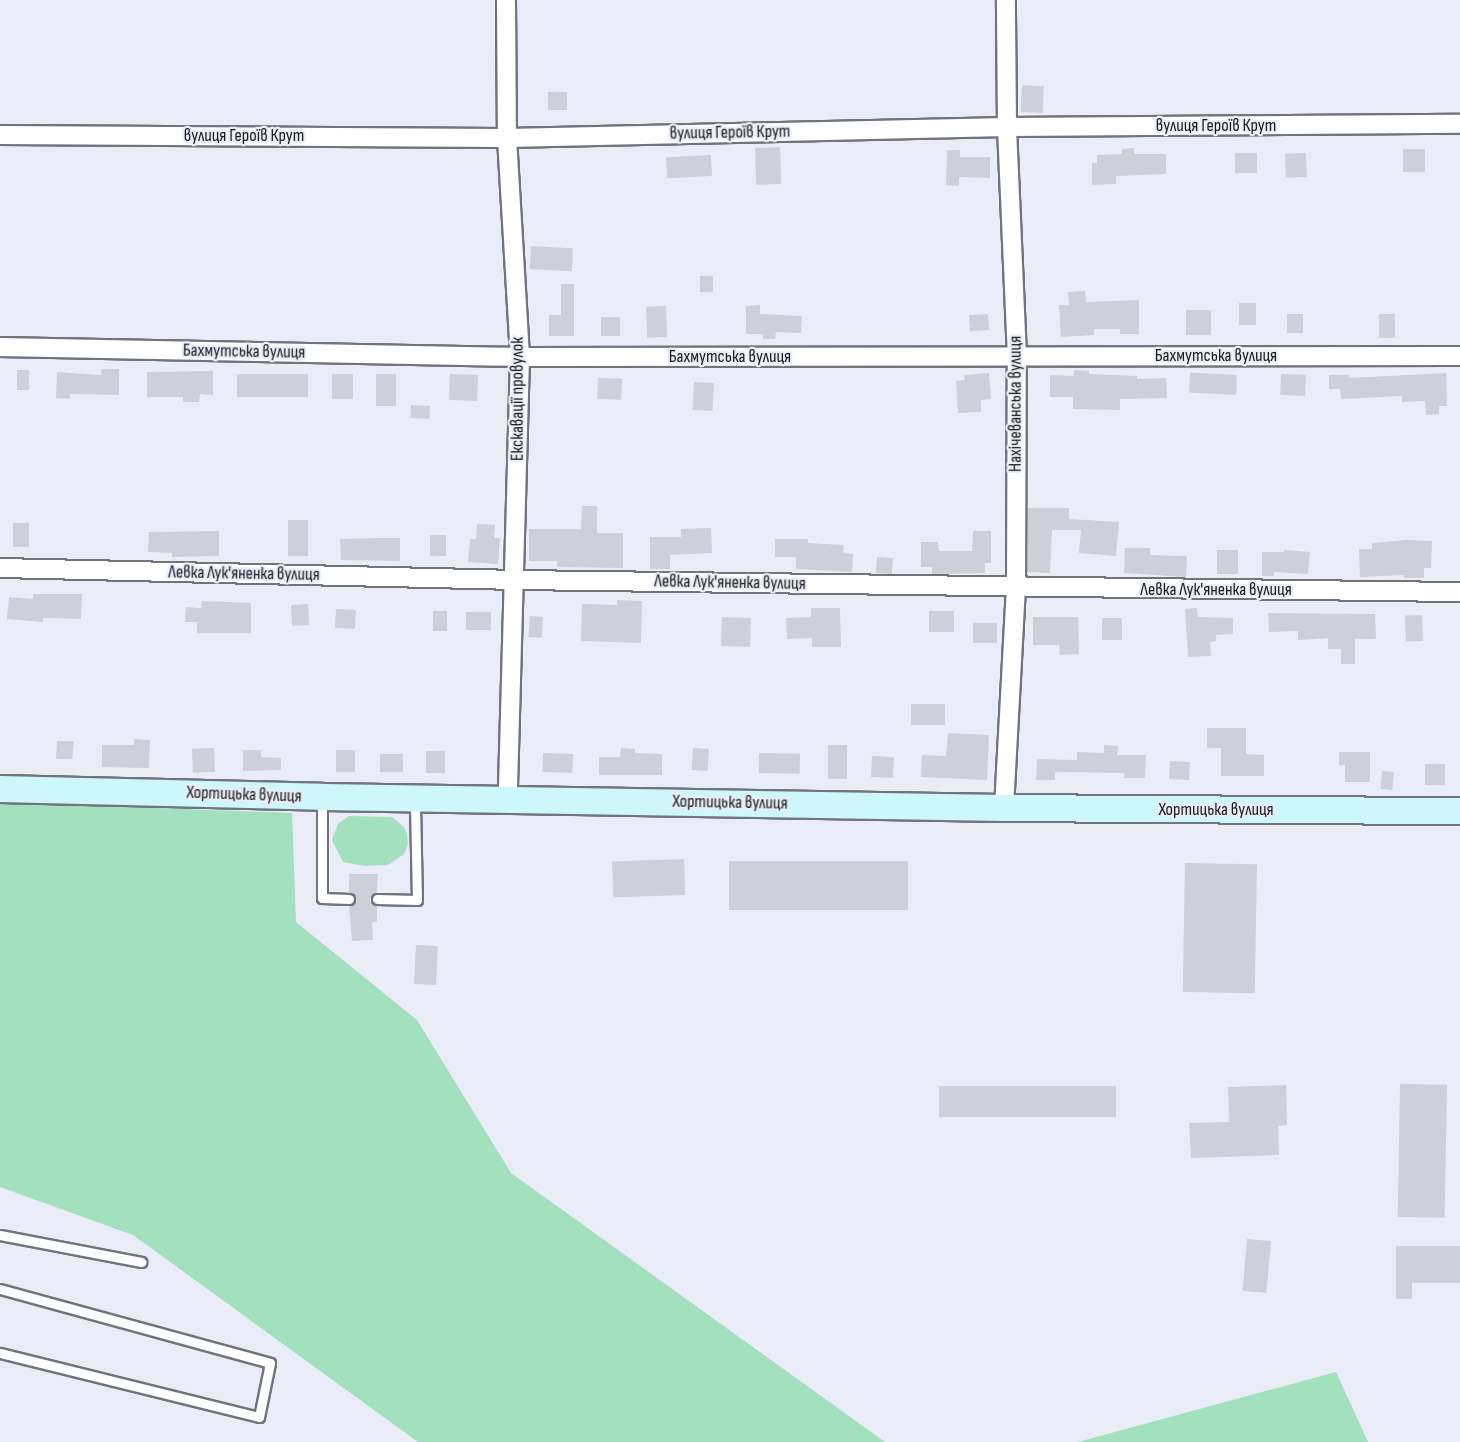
<!DOCTYPE html>
<html>
<head>
<meta charset="utf-8">
<style>
	body { margin:0 }
	#map { position:relative; width:1460px; height:1442px; overflow:hidden; background:#eaedf7; font-family:"Sofia Sans Condensed",sans-serif }
	div>[style] { position:absolute }
	.green>* { inset:0; background:#a2e0be }
	.building>* { inset:0; background:#cdd0d9; transform-origin:0 0 }
	.roads { filter:drop-shadow(2px 0 #72747d) drop-shadow(-2px 0 #72747d) drop-shadow(0 2px #72747d) drop-shadow(0 -2px #72747d) }
	.lane>* { height:9px; margin:-4.5px; padding:0 4.5px; transform-origin:4.5px; border-radius:4.5px; background:#fff }
	.street>* { height:18px; margin:-9px; padding:0 9px; transform-origin:9px; border-radius:9px; background:#fff }
	.secondary>* { height:26px; margin:-13px; padding:0 13px; transform-origin:13px; border-radius:13px; background:#cdf7fa }
	span { translate:-50% -50%; white-space:nowrap; text-align:center; line-height:1.15; -webkit-text-stroke:4.5px #eaedf7; paint-order:stroke }
	.street-label { font-size:18px; color:#1a1b1f }
</style>
</head>
<body>
<div id="map">
	<div class="green">
		<div style="clip-path:polygon(0 802px,292px 813px,296px 922px,417px 1020px,511px 1173px,885px 1442px,418px 1442px,133px 1235px,0 1187px)"></div>
		<div style="clip-path:polygon(349px 816px,392px 817px,404px 827px,407px 834px,408px 844px,404px 854px,388px 865px,365px 866px,343px 862px,332px 840px,338px 824px)"></div>
		<div style="clip-path:polygon(1336px 1372px,1368px 1442px,1078px 1442px)"></div>
	</div>
	<div class="building">
		<div style="left:1022px;top:85px;width:22px;height:27px;rotate:3deg"></div>
		<div style="left:548px;top:92px;width:19px;height:18px"></div>
		<div style="left:780px;top:147px;width:37px;height:25px;rotate:88deg"></div>
		<div style="clip-path:polygon(1134px 148px,1134px 154px,1166px 154px,1166px 174px,1116px 176px,1116px 184px,1092px 185px,1092px 163px,1097px 163px,1097px 155px,1122px 154px,1122px 149px)"></div>
		<div style="left:1403px;top:149px;width:22px;height:23px"></div>
		<div style="clip-path:polygon(947px 150px,960px 150px,960px 157px,990px 157px,990px 178px,959px 177px,959px 186px,946px 185px)"></div>
		<div style="left:1235px;top:153px;width:22px;height:20px"></div>
		<div style="left:1306px;top:153px;width:24px;height:21px;rotate:88deg"></div>
		<div style="left:711px;top:155px;width:21px;height:45px;rotate:87deg"></div>
		<div style="left:531px;top:246px;width:42px;height:23px;rotate:3deg"></div>
		<div style="left:700px;top:276px;width:13px;height:16px"></div>
		<div style="clip-path:polygon(561px 284px,574px 284px,574px 336px,549px 336px,549px 315px,561px 315px)"></div>
		<div style="clip-path:polygon(1085px 291px,1086px 302px,1139px 300px,1139px 334px,1120px 334px,1120px 329px,1094px 329px,1094px 335px,1061px 337px,1059px 305px,1069px 305px,1068px 292px)"></div>
		<div style="left:1239px;top:303px;width:17px;height:22px"></div>
		<div style="clip-path:polygon(760px 305px,760px 314px,802px 316px,801px 333px,776px 332px,775px 339px,763px 339px,763px 334px,746px 334px,746px 306px)"></div>
		<div style="left:666px;top:306px;width:31px;height:20px;rotate:88deg"></div>
		<div style="left:1186px;top:310px;width:25px;height:25px"></div>
		<div style="left:988px;top:314px;width:16px;height:19px;rotate:86deg"></div>
		<div style="left:1287px;top:314px;width:16px;height:19px"></div>
		<div style="left:1379px;top:314px;width:16px;height:24px"></div>
		<div style="left:601px;top:317px;width:19px;height:19px"></div>
		<div style="clip-path:polygon(102px 369px,119px 369px,119px 395px,70px 394px,70px 399px,56px 398px,57px 372px,101px 375px)"></div>
		<div style="left:17px;top:370px;width:12px;height:20px"></div>
		<div style="clip-path:polygon(1074px 370px,1089px 371px,1089px 374px,1137px 376px,1137px 379px,1166px 378px,1167px 398px,1120px 399px,1120px 410px,1073px 409px,1073px 397px,1050px 397px,1050px 375px,1074px 376px)"></div>
		<div style="clip-path:polygon(213px 371px,213px 395px,200px 394px,199px 402px,183px 402px,183px 397px,147px 397px,147px 372px)"></div>
		<div style="clip-path:polygon(989px 373px,991px 399px,981px 400px,981px 412px,958px 413px,956px 381px,965px 380px,964px 375px)"></div>
		<div style="clip-path:polygon(1446px 373px,1447px 406px,1439px 406px,1439px 414px,1426px 415px,1425px 401px,1402px 402px,1402px 396px,1341px 399px,1340px 389px,1329px 389px,1329px 375px,1349px 375px,1349px 378px)"></div>
		<div style="left:237px;top:374px;width:71px;height:23px"></div>
		<div style="left:332px;top:374px;width:21px;height:25px"></div>
		<div style="left:376px;top:374px;width:20px;height:32px"></div>
		<div style="left:450px;top:374px;width:28px;height:26px;rotate:2deg"></div>
		<div style="left:1281px;top:374px;width:25px;height:21px;rotate:2deg"></div>
		<div style="left:1237px;top:375px;width:20px;height:47px;rotate:93deg"></div>
		<div style="left:598px;top:378px;width:24px;height:21px;rotate:2deg"></div>
		<div style="left:694px;top:382px;width:20px;height:28px;rotate:3deg"></div>
		<div style="left:411px;top:405px;width:19px;height:13px;rotate:3deg"></div>
		<div style="clip-path:polygon(582px 506px,597px 506px,597px 533px,623px 533px,623px 568px,557px 567px,557px 561px,529px 561px,529px 529px,581px 529px)"></div>
		<div style="clip-path:polygon(1028px 508px,1069px 508px,1069px 519px,1119px 522px,1116px 556px,1079px 553px,1081px 530px,1052px 530px,1050px 573px,1027px 572px)"></div>
		<div style="left:288px;top:520px;width:20px;height:36px"></div>
		<div style="left:13px;top:523px;width:16px;height:24px"></div>
		<div style="clip-path:polygon(477px 524px,495px 525px,494px 538px,500px 538px,498px 564px,468px 562px,470px 539px,476px 539px)"></div>
		<div style="clip-path:polygon(711px 528px,712px 553px,670px 555px,670px 569px,650px 569px,650px 537px,681px 537px,681px 529px)"></div>
		<div style="clip-path:polygon(219px 531px,219px 556px,172px 557px,172px 553px,148px 552px,149px 532px)"></div>
		<div style="clip-path:polygon(973px 531px,991px 531px,991px 563px,985px 563px,985px 573px,932px 574px,932px 567px,921px 567px,921px 542px,938px 542px,939px 551px,972px 551px)"></div>
		<div style="left:430px;top:535px;width:16px;height:21px"></div>
		<div style="clip-path:polygon(377px 538px,400px 538px,400px 561px,341px 560px,340px 539px)"></div>
		<div style="clip-path:polygon(775px 539px,808px 539px,808px 543px,844px 545px,843px 553px,853px 554px,852px 572px,796px 569px,796px 557px,775px 557px)"></div>
		<div style="clip-path:polygon(1406px 540px,1432px 541px,1431px 568px,1424px 568px,1424px 578px,1404px 578px,1404px 575px,1360px 577px,1359px 549px,1372px 549px,1372px 543px)"></div>
		<div style="clip-path:polygon(1125px 548px,1150px 548px,1150px 555px,1187px 556px,1186px 577px,1124px 573px)"></div>
		<div style="left:1217px;top:550px;width:21px;height:24px"></div>
		<div style="clip-path:polygon(1284px 550px,1310px 552px,1308px 574px,1274px 572px,1274px 576px,1262px 576px,1262px 552px,1284px 552px)"></div>
		<div style="left:877px;top:557px;width:16px;height:16px;rotate:4deg"></div>
		<div style="clip-path:polygon(33px 594px,82px 594px,81px 619px,43px 618px,43px 622px,7px 619px,9px 597px,33px 599px)"></div>
		<div style="clip-path:polygon(617px 600px,642px 601px,641px 643px,581px 641px,582px 604px,617px 605px)"></div>
		<div style="clip-path:polygon(202px 601px,251px 603px,251px 633px,197px 633px,197px 622px,185px 622px,186px 607px,201px 608px)"></div>
		<div style="left:308px;top:604px;width:21px;height:17px;rotate:87deg"></div>
		<div style="clip-path:polygon(811px 608px,840px 608px,841px 647px,812px 647px,812px 638px,787px 639px,786px 618px,811px 617px)"></div>
		<div style="clip-path:polygon(1197px 608px,1198px 617px,1233px 618px,1233px 634px,1216px 635px,1216px 641px,1210px 642px,1211px 656px,1188px 657px,1185px 609px)"></div>
		<div style="left:336px;top:609px;width:20px;height:19px;rotate:3deg"></div>
		<div style="left:433px;top:611px;width:14px;height:20px"></div>
		<div style="left:929px;top:611px;width:25px;height:21px"></div>
		<div style="left:466px;top:612px;width:25px;height:18px"></div>
		<div style="clip-path:polygon(1268px 613px,1375px 614px,1376px 639px,1355px 639px,1355px 664px,1341px 664px,1341px 649px,1328px 649px,1328px 638px,1298px 640px,1298px 631px,1269px 632px)"></div>
		<div style="left:1422px;top:615px;width:26px;height:17px;rotate:88deg"></div>
		<div style="left:530px;top:616px;width:13px;height:21px;rotate:4deg"></div>
		<div style="left:722px;top:617px;width:29px;height:29px;rotate:2deg"></div>
		<div style="clip-path:polygon(1033px 617px,1078px 617px,1079px 654px,1060px 655px,1059px 645px,1033px 645px)"></div>
		<div style="left:1102px;top:618px;width:20px;height:22px"></div>
		<div style="left:973px;top:623px;width:24px;height:20px"></div>
		<div style="left:911px;top:704px;width:34px;height:21px"></div>
		<div style="clip-path:polygon(1207px 728px,1246px 728px,1246px 754px,1264px 755px,1264px 776px,1221px 776px,1221px 748px,1207px 748px)"></div>
		<div style="clip-path:polygon(948px 733px,989px 735px,987px 780px,921px 777px,922px 755px,946px 756px)"></div>
		<div style="clip-path:polygon(134px 739px,150px 740px,149px 768px,102px 767px,102px 745px,134px 745px)"></div>
		<div style="clip-path:polygon(57px 741px,74px 741px,72px 759px,56px 759px)"></div>
		<div style="left:828px;top:745px;width:19px;height:34px"></div>
		<div style="clip-path:polygon(1104px 745px,1118px 746px,1117px 755px,1146px 755px,1145px 778px,1124px 778px,1125px 773px,1055px 772px,1055px 780px,1036px 780px,1037px 759px,1077px 760px,1077px 752px,1104px 753px)"></div>
		<div style="left:214px;top:748px;width:24px;height:22px;rotate:88deg"></div>
		<div style="clip-path:polygon(621px 748px,635px 749px,635px 753px,662px 754px,662px 775px,599px 775px,599px 757px,620px 757px)"></div>
		<div style="left:693px;top:748px;width:16px;height:22px;rotate:4deg"></div>
		<div style="clip-path:polygon(243px 750px,261px 750px,261px 757px,281px 758px,281px 770px,243px 771px)"></div>
		<div style="left:336px;top:750px;width:19px;height:22px"></div>
		<div style="left:426px;top:751px;width:19px;height:22px"></div>
		<div style="clip-path:polygon(1339px 752px,1370px 752px,1370px 782px,1345px 782px,1345px 765px,1339px 765px)"></div>
		<div style="left:543px;top:753px;width:30px;height:19px;rotate:2deg"></div>
		<div style="left:759px;top:753px;width:41px;height:20px;rotate:1deg"></div>
		<div style="left:380px;top:754px;width:23px;height:18px"></div>
		<div style="left:872px;top:756px;width:22px;height:21px;rotate:3deg"></div>
		<div style="left:1170px;top:761px;width:20px;height:18px;rotate:3deg"></div>
		<div style="left:1425px;top:764px;width:20px;height:21px"></div>
		<div style="left:1382px;top:771px;width:12px;height:18px;rotate:5deg"></div>
		<div style="left:684px;top:859px;width:36px;height:72px;rotate:88deg"></div>
		<div style="left:908px;top:861px;width:49px;height:179px;rotate:90deg"></div>
		<div style="left:1185px;top:863px;width:72px;height:129px;rotate:1deg"></div>
		<div style="clip-path:polygon(349px 874px,378px 874px,377px 892px,370px 898px,371px 903px,377px 906px,377px 922px,372px 922px,373px 940px,352px 941px,349px 906px,354px 903px,356px 899px,349px 892px)"></div>
		<div style="left:416px;top:945px;width:22px;height:39px;rotate:3deg"></div>
		<div style="left:1400px;top:1084px;width:47px;height:133px;rotate:1deg"></div>
		<div style="clip-path:polygon(1286px 1085px,1287px 1125px,1278px 1126px,1279px 1155px,1191px 1158px,1189px 1123px,1229px 1122px,1228px 1087px)"></div>
		<div style="left:939px;top:1086px;width:177px;height:31px"></div>
		<div style="left:1247px;top:1239px;width:24px;height:52px;rotate:5deg"></div>
		<div style="clip-path:polygon(1396px 1246px,1460px 1246px,1460px 1283px,1412px 1283px,1412px 1299px,1396px 1299px)"></div>
	</div>
	<div class="roads">
		<div class="lane">
			<div style="left:322px;top:800px;width:98px;rotate:90deg"></div>
			<div style="left:322px;top:898px;width:27px;rotate:2deg"></div>
			<div style="left:377px;top:899px;width:40px;rotate:1.4deg"></div>
			<div style="left:417px;top:900px;width:99px;rotate:-91.2deg"></div>
			<div style="left:0;top:1235px;width:144px;rotate:10.8deg"></div>
			<div style="left:0;top:1289px;width:280px;rotate:15.3deg"></div>
			<div style="left:270px;top:1363px;width:55px;rotate:101.5deg"></div>
			<div style="left:259px;top:1417px;width:267px;rotate:-166.1deg"></div>
		</div>
		<div class="street">
			<div style="left:506px;top:0;width:138px;rotate:89.6deg"></div>
			<div style="left:507px;top:138px;width:219px;rotate:86.6deg"></div>
			<div style="left:520px;top:357px;width:442px;rotate:91.6deg"></div>
			<div style="left:0;top:135px;width:507px;rotate:0.34deg"></div>
			<div style="left:507px;top:138px;width:500px;rotate:-1.26deg"></div>
			<div style="left:1007px;top:127px;width:453px;rotate:-0.4deg"></div>
			<div style="left:0;top:347px;width:520px;rotate:1.1deg"></div>
			<div style="left:520px;top:357px;width:940px;rotate:-0.06deg"></div>
			<div style="left:0;top:568px;width:515px;rotate:1.33deg"></div>
			<div style="left:515px;top:580px;width:945px;rotate:0.73deg"></div>
			<div style="left:1004px;top:808px;width:220px;rotate:-86.9deg"></div>
			<div style="left:1016px;top:588px;width:231px;rotate:-89.8deg"></div>
			<div style="left:1017px;top:357px;width:230px;rotate:-92.5deg"></div>
			<div style="left:1007px;top:127px;width:127px;rotate:-90.5deg"></div>
		</div>
		<div class="secondary">
			<div style="left:0;top:789px;width:322px;rotate:1.4deg"></div>
			<div style="left:322px;top:797px;width:682px;rotate:0.92deg"></div>
			<div style="left:1004px;top:808px;width:456px;rotate:0.4deg"></div>
		</div>
	</div>
	<div class="street-label">
		<span style="left:1216px;top:126px">вулиця Героїв Крут</span>
		<span style="left:730px;top:133px;rotate:-1deg">вулиця Героїв Крут</span>
		<span style="left:244px;top:136px">вулиця Героїв Крут</span>
		<span style="left:244px;top:352px;rotate:1deg">Бахмутська вулиця</span>
		<span style="left:1216px;top:356px">Бахмутська вулиця</span>
		<span style="left:730px;top:357px">Бахмутська вулиця</span>
		<span style="left:518px;top:399px;rotate:-90deg">Екскавації провулок</span>
		<span style="left:1016px;top:404px;rotate:-90deg">Нахічеванська вулиця</span>
		<span style="left:244px;top:574px;rotate:1deg">Левка Лук'яненка вулиця</span>
		<span style="left:730px;top:583px;rotate:1deg">Левка Лук'яненка вулиця</span>
		<span style="left:1216px;top:590px">Левка Лук'яненка вулиця</span>
		<span style="left:244px;top:795px;rotate:2deg">Хортицька вулиця</span>
		<span style="left:730px;top:803px;rotate:1deg">Хортицька вулиця</span>
		<span style="left:1216px;top:810px">Хортицька вулиця</span>
	</div>
</div>
</body>
</html>
